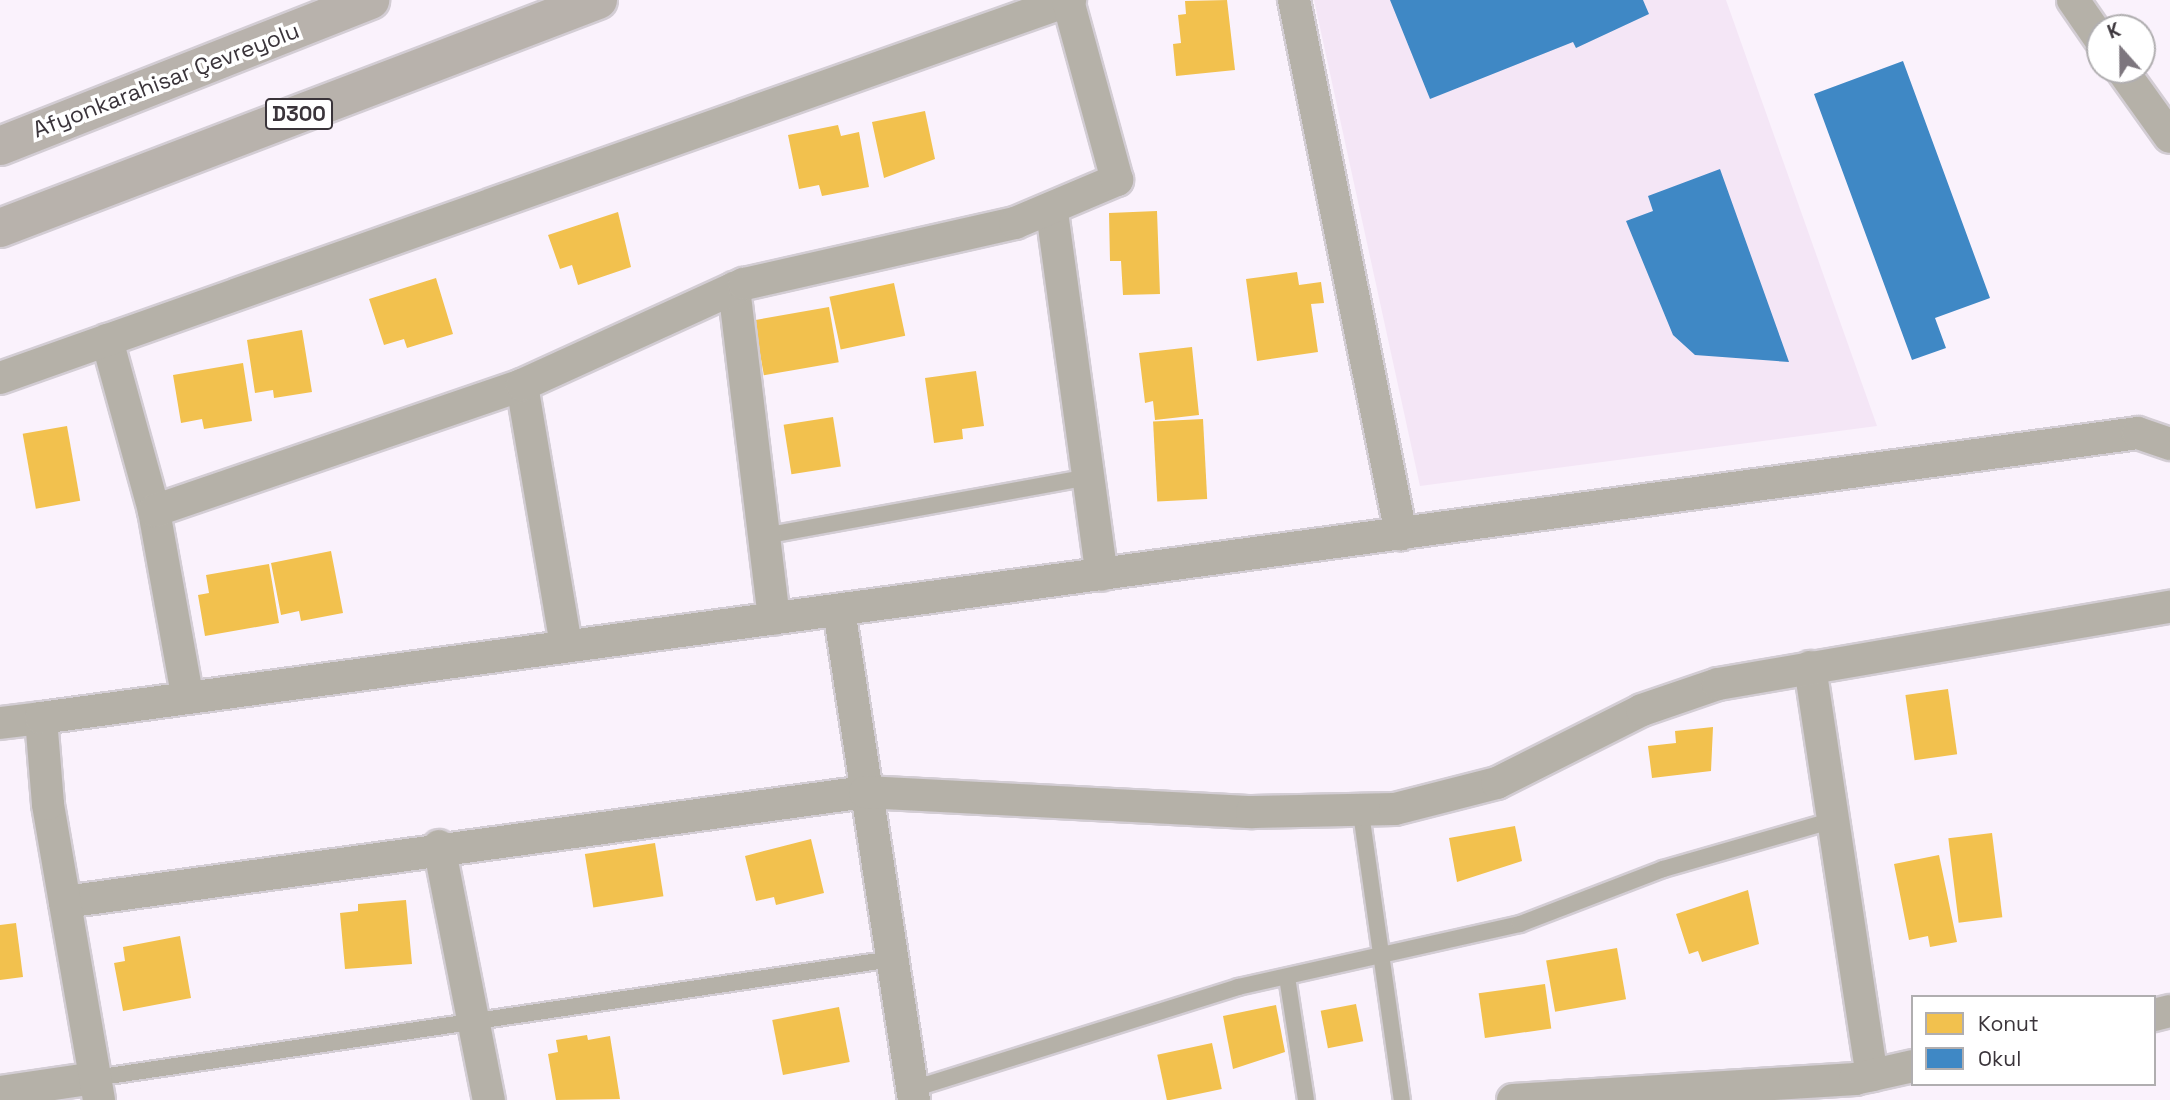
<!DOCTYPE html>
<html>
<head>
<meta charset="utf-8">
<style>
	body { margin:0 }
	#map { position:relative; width:2170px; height:1100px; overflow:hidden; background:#faf2fc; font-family:"Space Grotesk",sans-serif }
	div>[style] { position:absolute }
	.built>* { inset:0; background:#f4e6f6 }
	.homes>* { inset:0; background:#f2c14e; transform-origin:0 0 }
	.schools>* { inset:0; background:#3f88c5 }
	.roads { filter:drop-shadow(2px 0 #d3cdd4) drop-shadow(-2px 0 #d3cdd4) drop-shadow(0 2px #d3cdd4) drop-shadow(0 -2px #d3cdd4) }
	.service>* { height:16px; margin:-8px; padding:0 8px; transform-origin:8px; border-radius:8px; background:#b5b1a8 }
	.minor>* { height:32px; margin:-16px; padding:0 16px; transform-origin:16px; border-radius:16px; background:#b5b1a8 }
	.trunk>* { height:38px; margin:-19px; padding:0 19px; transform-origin:19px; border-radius:19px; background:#b8b2ac }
	span { translate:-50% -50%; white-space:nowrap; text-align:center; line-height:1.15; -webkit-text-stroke:7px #fff; paint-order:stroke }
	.shield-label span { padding:2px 5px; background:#fff; border:2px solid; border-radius:5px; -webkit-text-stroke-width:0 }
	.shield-label { font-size:21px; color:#3a343a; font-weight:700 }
	.street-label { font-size:23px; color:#3a343a }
	.legend { position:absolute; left:1911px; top:995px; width:245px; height:91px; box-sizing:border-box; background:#fff; border:2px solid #b0aeb0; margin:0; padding:9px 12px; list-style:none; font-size:21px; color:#3a343a }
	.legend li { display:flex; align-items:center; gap:14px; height:35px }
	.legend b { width:35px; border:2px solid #b0aeb0 }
	.north { position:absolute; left:2086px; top:14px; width:70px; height:70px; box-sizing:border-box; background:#fff; border:2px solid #b0aeb0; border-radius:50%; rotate:339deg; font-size:19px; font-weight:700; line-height:28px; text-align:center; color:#3a343a }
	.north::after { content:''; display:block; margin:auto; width:24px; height:32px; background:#7d767e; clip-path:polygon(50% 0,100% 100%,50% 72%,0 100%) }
</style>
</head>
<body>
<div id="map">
	<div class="built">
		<div style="clip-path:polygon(1314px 0,1726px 0,1877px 426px,1420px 486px)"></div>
	</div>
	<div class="homes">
		<div style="clip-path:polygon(1227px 0,1235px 70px,1176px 76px,1173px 44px,1181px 43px,1178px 15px,1186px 14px,1185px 1px)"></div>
		<div style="clip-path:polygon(925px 111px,935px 159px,884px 178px,872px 122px)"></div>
		<div style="clip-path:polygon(838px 125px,841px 136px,859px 132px,869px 187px,822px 196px,819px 185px,799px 189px,788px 135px)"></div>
		<div style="clip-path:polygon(1157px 211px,1160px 294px,1123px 295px,1121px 261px,1110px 261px,1109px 213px)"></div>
		<div style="clip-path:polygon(618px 212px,631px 267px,578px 285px,572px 265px,560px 269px,548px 235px)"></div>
		<div style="clip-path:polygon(1297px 272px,1299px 285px,1321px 282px,1324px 303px,1311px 304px,1318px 352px,1257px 361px,1246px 279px)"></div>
		<div style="clip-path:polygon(436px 278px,453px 334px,407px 348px,404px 339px,384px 345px,369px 299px)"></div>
		<div style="left:894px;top:283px;width:54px;height:66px;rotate:78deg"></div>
		<div style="left:829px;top:307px;width:56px;height:76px;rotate:80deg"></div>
		<div style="clip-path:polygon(302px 330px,312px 392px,274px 398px,273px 390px,255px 393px,247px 340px)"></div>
		<div style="clip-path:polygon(1192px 347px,1199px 415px,1155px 420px,1153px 401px,1145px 403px,1139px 353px)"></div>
		<div style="clip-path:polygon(243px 363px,252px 421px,204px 429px,202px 419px,181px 423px,173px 375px)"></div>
		<div style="clip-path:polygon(976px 371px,984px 426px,962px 429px,963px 439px,934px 443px,925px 378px)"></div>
		<div style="left:833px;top:417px;width:50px;height:50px;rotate:81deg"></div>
		<div style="left:1203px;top:419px;width:80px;height:50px;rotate:87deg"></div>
		<div style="left:67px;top:426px;width:76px;height:45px;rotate:80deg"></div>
		<div style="clip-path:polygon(331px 551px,343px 613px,301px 621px,299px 611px,281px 615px,271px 563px)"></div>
		<div style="clip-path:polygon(269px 564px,279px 623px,205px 636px,198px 595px,209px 593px,206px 575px)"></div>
		<div style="left:1948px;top:689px;width:66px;height:43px;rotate:82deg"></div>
		<div style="clip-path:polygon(1713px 727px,1711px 771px,1652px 778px,1648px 746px,1676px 743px,1675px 731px)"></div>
		<div style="clip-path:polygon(1515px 826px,1522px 861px,1457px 882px,1449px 838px)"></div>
		<div style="left:1992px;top:833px;width:85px;height:44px;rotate:83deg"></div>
		<div style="clip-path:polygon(811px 839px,824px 893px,776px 905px,774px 897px,756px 901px,745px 856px)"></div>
		<div style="left:655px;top:843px;width:54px;height:71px;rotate:81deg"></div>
		<div style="clip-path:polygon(1939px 855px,1957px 942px,1930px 947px,1928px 936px,1909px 940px,1894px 864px)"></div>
		<div style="clip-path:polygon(1748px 890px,1759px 944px,1702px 962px,1698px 951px,1689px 954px,1676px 914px)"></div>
		<div style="clip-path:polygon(406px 900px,412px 964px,345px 969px,340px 913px,358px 911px,358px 904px)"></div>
		<div style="clip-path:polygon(16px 923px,23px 977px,0 980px,0 925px)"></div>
		<div style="clip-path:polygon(180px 936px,191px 998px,123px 1011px,114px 963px,125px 961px,123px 947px)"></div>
		<div style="left:1617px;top:948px;width:52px;height:72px;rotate:80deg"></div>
		<div style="left:1545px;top:984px;width:45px;height:67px;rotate:82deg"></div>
		<div style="left:1356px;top:1004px;width:38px;height:36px;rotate:79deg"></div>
		<div style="clip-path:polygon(1276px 1005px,1285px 1052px,1233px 1069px,1223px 1016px)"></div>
		<div style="left:839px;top:1007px;width:56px;height:68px;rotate:79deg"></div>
		<div style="clip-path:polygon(587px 1035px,588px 1040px,610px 1036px,620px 1099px,556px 1100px,548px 1054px,558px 1052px,556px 1040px)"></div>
		<div style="left:1212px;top:1043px;width:47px;height:56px;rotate:78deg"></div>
	</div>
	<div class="schools">
		<div style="clip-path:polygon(1390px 0,1643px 0,1649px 14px,1576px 48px,1573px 42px,1430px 99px)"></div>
		<div style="clip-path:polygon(1903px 61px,1990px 298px,1935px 318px,1946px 348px,1912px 360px,1814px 94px)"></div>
		<div style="clip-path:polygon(1720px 169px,1789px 362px,1695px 355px,1673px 335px,1626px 221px,1653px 211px,1648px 196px)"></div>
	</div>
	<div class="roads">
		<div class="service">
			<div style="left:764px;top:536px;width:330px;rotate:-10.3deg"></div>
			<div style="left:1361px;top:813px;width:290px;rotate:81.9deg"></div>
			<div style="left:1287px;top:977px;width:124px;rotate:81.2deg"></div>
			<div style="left:95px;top:1078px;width:806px;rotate:-8.49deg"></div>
			<div style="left:913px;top:1089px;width:341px;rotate:-17.4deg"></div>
			<div style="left:1238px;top:987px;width:289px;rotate:-12.6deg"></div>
			<div style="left:1520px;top:924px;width:153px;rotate:-21deg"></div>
			<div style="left:1663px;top:869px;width:178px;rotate:-16deg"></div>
		</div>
		<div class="minor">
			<div style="left:1294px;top:0;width:545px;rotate:78.67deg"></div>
			<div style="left:2073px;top:0;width:47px;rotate:55.3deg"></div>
			<div style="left:2122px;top:70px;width:82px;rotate:54.4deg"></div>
			<div style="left:1052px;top:212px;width:366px;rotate:82.2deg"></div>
			<div style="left:734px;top:288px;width:333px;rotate:83.1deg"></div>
			<div style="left:107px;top:340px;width:177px;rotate:74.6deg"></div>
			<div style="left:154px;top:511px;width:186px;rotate:79.8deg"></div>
			<div style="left:0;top:378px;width:1135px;rotate:-19.46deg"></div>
			<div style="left:522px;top:385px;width:264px;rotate:80.4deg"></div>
			<div style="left:154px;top:511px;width:389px;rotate:-18.9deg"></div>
			<div style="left:522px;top:385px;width:244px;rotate:-24.5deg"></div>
			<div style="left:744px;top:284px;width:278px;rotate:-12.7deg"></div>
			<div style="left:1015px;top:223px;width:111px;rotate:-22.9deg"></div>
			<div style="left:1117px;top:180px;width:186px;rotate:-105.3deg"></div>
			<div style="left:839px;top:610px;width:496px;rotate:81.3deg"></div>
			<div style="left:1810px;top:667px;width:413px;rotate:81.4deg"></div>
			<div style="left:0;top:723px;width:41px;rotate:-7deg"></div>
			<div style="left:439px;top:846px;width:259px;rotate:78.9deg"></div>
			<div style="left:65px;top:902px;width:808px;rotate:-7.83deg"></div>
			<div style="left:865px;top:792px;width:388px;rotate:3deg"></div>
			<div style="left:1252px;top:812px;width:143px;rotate:-1.2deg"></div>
			<div style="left:1395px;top:809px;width:105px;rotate:-14.3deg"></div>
			<div style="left:1497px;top:783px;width:162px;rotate:-26.7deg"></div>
			<div style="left:1642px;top:710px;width:80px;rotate:-18.9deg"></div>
			<div style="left:1718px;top:684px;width:459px;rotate:-9.7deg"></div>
			<div style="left:2154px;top:1015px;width:16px;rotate:-14deg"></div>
			<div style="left:0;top:1092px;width:96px;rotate:-8.4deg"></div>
			<div style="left:99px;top:1100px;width:300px;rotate:-99.8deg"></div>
			<div style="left:48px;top:804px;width:86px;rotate:-94.7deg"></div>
			<div style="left:41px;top:718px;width:2116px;rotate:-7.74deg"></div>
			<div style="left:2138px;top:433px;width:34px;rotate:19deg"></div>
			<div style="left:1513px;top:1100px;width:343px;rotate:-3.5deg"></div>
			<div style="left:1855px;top:1079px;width:59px;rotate:-12.6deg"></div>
		</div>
		<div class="trunk">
			<div style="left:0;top:146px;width:398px;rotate:-21.5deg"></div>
			<div style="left:0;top:228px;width:640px;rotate:-20.87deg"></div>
		</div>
	</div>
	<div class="shield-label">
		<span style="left:299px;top:114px">D300</span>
	</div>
	<div class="street-label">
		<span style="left:166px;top:80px;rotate:-21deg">Afyonkarahisar Çevreyolu</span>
	</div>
	<ul class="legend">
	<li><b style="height:19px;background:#f2c14e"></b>Konut</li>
	<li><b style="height:19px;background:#3f88c5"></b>Okul</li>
	</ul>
	<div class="north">K</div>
</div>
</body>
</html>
